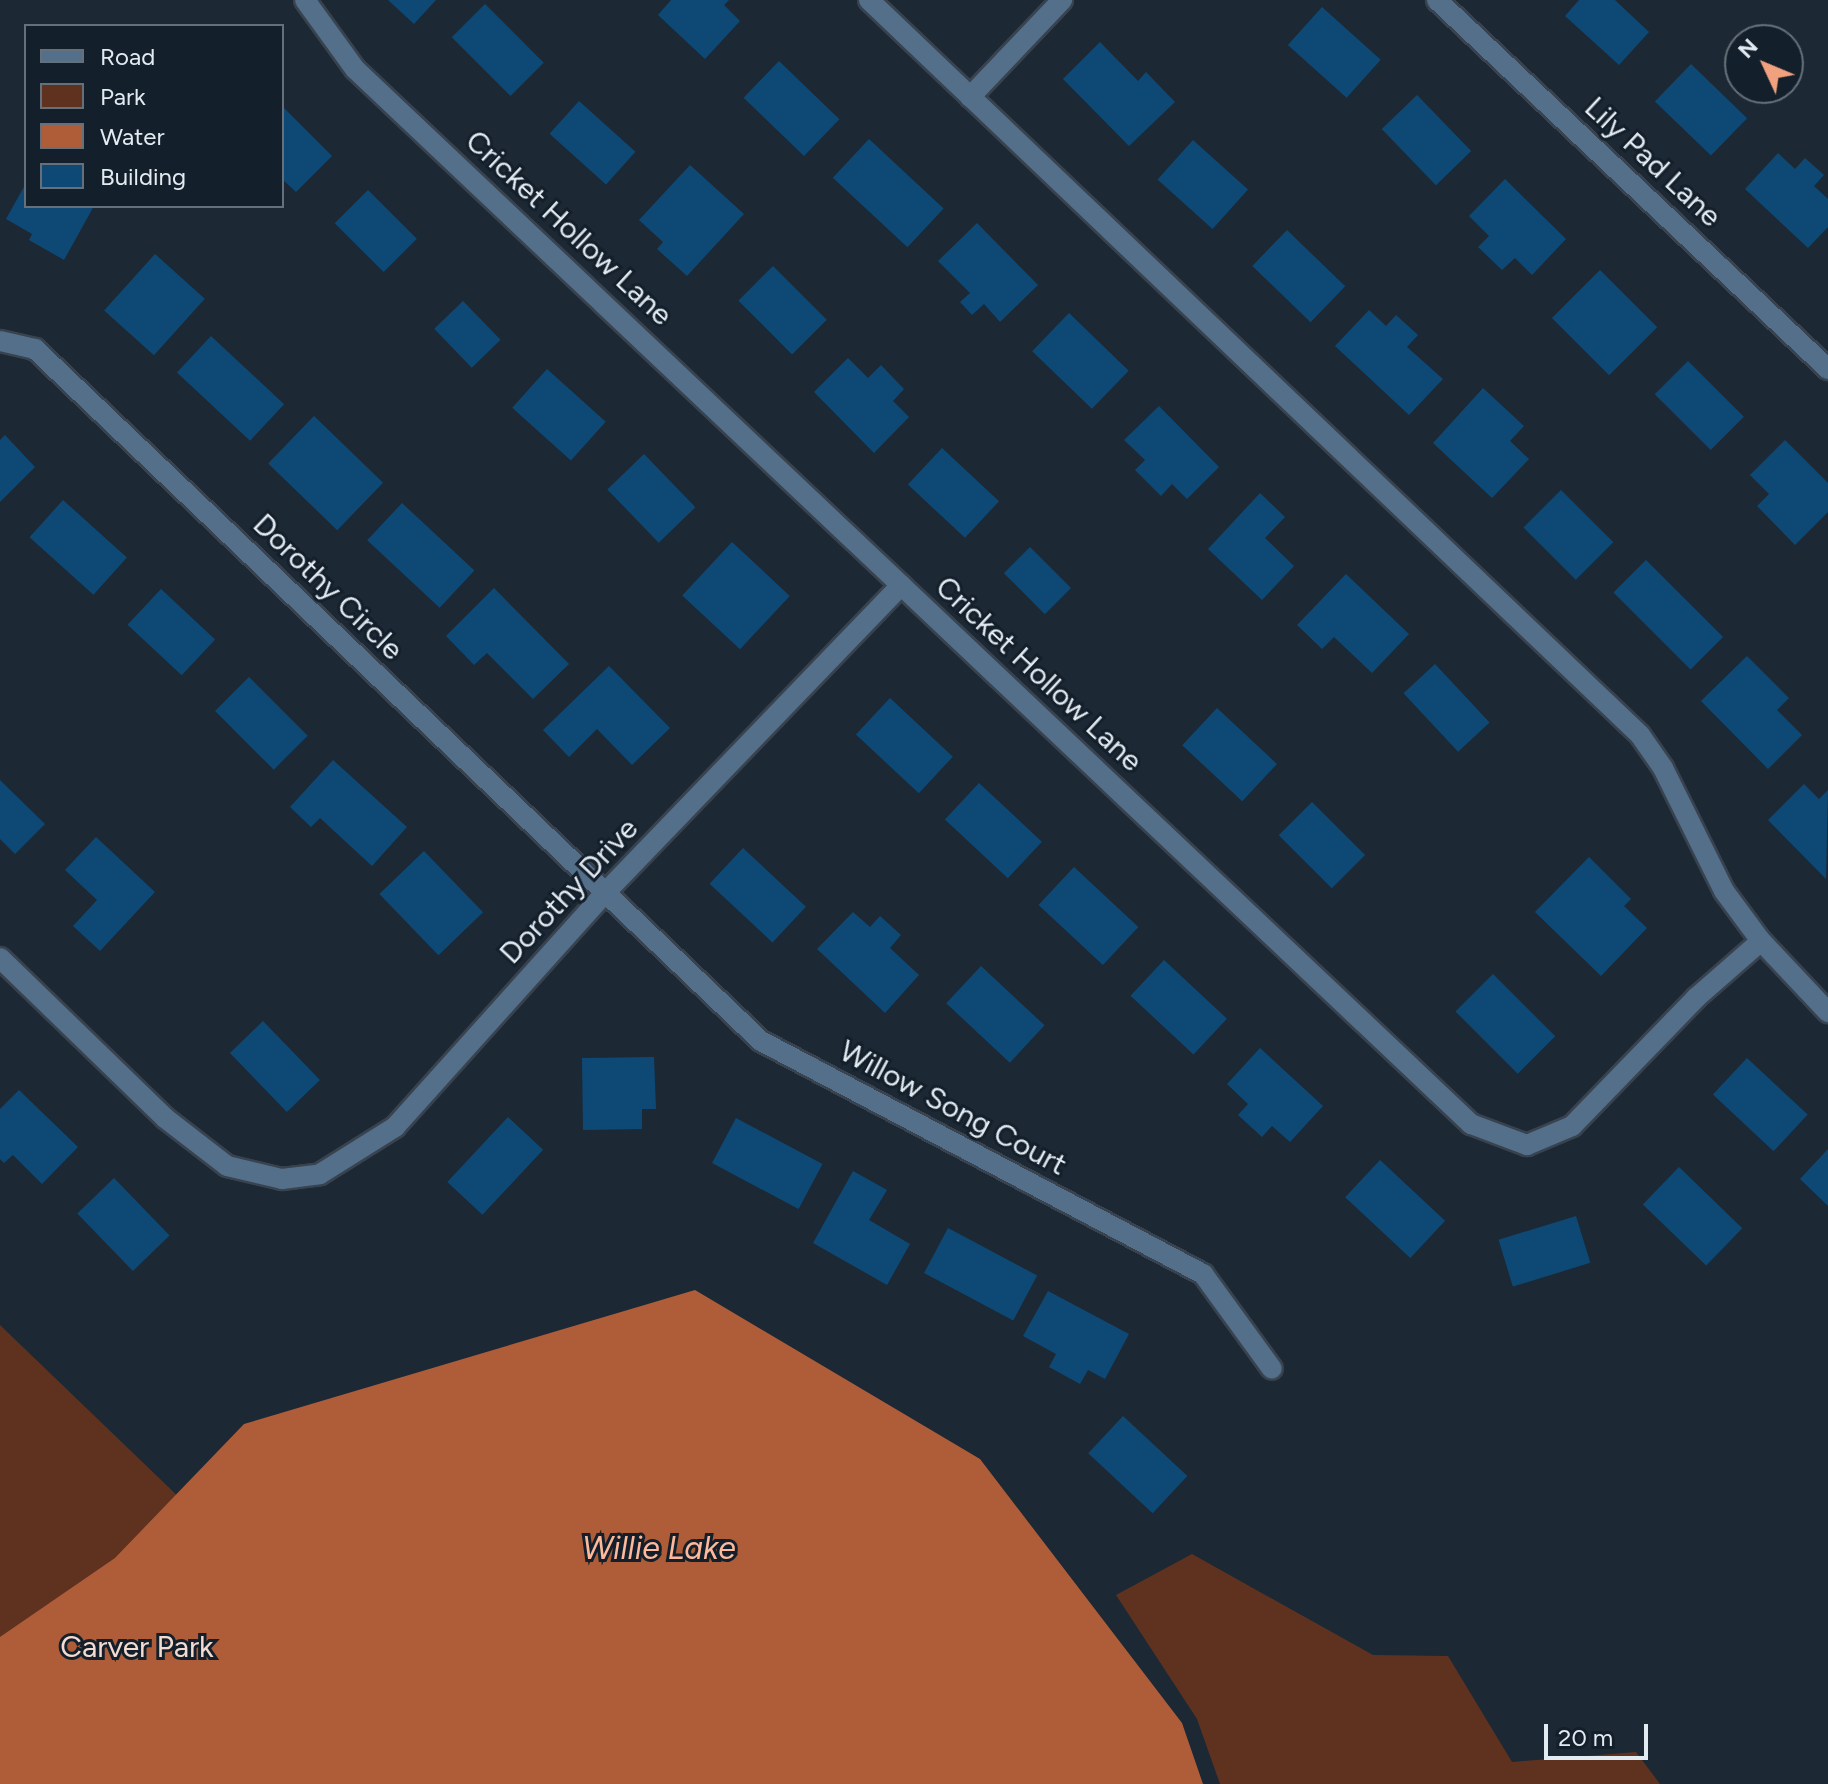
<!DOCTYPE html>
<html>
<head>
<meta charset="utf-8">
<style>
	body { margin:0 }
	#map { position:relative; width:1828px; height:1784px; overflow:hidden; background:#1c2834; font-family:Figtree,sans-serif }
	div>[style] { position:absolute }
	.green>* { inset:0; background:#5f321f }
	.water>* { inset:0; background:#af5d39 }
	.building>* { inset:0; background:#0e4975; transform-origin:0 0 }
	.roads { filter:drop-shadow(2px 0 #38434f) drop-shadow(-2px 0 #38434f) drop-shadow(0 2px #38434f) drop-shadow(0 -2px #38434f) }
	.street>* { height:20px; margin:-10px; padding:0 10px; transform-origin:10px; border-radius:10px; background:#536f8a }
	span { translate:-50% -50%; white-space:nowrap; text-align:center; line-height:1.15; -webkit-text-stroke:6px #131f2a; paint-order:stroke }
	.street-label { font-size:30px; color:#e2eaf2 }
	.park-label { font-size:30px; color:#f3dbd1 }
	.water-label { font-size:32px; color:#feb99c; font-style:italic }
	.legend { position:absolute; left:24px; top:24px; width:260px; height:184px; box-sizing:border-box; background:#131f2a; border:2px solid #66707a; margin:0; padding:10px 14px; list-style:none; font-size:24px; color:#e2eaf2 }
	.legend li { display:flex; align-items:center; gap:16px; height:40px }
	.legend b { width:40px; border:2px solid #66707a }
	.north { position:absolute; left:1724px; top:24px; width:80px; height:80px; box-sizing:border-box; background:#131f2a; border:2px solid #66707a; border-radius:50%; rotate:314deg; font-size:22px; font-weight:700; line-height:32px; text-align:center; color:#e2eaf2 }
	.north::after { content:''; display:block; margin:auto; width:28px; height:36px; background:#f2a17e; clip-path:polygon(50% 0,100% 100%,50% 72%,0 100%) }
	.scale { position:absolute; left:1544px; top:1724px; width:104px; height:36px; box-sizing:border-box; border:4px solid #e2eaf2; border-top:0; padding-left:10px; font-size:24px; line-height:28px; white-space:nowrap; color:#e2eaf2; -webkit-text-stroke:6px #131f2a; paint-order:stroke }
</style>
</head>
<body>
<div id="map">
	<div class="green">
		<div style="clip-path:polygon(0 1325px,477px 1784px,0 1784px)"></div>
		<div style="clip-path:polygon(1192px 1554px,1373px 1655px,1448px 1656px,1512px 1762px,1636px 1752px,1660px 1784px,1220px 1784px,1197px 1719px,1116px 1595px)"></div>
	</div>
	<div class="water">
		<div style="clip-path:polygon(695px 1290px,980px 1459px,1182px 1723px,1203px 1784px,0 1784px,0 1637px,115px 1558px,244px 1424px)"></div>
	</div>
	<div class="building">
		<div style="clip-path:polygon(388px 0,436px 0,414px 24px)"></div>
		<div style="clip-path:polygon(671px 0,729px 0,724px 5px,740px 21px,705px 59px,658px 15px)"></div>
		<div style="clip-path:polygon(1579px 0,1615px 0,1649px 32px,1619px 65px,1565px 16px)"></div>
		<div style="left:485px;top:4px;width:83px;height:47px;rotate:45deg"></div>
		<div style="left:1322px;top:7px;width:79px;height:51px;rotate:42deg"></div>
		<div style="clip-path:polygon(1100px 42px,1138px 81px,1146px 72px,1175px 102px,1129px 146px,1063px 79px)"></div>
		<div style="left:779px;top:61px;width:84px;height:51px;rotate:44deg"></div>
		<div style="left:1691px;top:64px;width:78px;height:52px;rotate:44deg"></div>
		<div style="left:1417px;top:95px;width:78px;height:49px;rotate:46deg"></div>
		<div style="left:579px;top:101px;width:76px;height:44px;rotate:42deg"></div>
		<div style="clip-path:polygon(282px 106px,332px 156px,296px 192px,282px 179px)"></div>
		<div style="left:869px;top:139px;width:102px;height:53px;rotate:43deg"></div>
		<div style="left:1193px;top:140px;width:74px;height:53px;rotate:42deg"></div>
		<div style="clip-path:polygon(1778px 153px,1795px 169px,1805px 158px,1824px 175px,1814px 186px,1828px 199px,1828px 227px,1808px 248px,1745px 189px)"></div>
		<div style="clip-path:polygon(690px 165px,744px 214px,687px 276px,657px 249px,663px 242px,639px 220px)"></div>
		<div style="clip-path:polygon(1505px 179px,1566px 239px,1532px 275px,1515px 258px,1502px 270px,1478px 247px,1489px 236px,1469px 216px)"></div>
		<div style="clip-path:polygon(26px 183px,26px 206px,94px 206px,64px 260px,29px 240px,32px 234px,6px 219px)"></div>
		<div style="left:368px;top:190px;width:69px;height:47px;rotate:45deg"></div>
		<div style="clip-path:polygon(977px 223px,1038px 285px,1000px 322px,984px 304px,972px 315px,960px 302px,970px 293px,938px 261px)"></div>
		<div style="left:1287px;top:230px;width:81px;height:50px;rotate:44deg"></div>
		<div style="left:155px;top:254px;width:67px;height:76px;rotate:42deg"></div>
		<div style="left:773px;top:266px;width:76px;height:49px;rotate:45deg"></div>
		<div style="left:1600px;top:270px;width:81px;height:68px;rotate:45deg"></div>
		<div style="left:463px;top:301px;width:54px;height:40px;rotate:46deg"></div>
		<div style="clip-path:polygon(1369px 310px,1386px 326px,1396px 315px,1418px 335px,1407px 347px,1443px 379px,1409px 415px,1335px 346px)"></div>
		<div style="left:1069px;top:313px;width:83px;height:53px;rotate:44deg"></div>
		<div style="left:211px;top:336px;width:100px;height:50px;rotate:43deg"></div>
		<div style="clip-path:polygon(848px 358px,868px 378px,881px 365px,904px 389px,893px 401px,909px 417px,874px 453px,814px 392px)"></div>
		<div style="left:1688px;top:361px;width:79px;height:47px;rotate:45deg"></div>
		<div style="left:547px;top:369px;width:79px;height:52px;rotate:42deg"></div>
		<div style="clip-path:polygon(1483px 388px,1524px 426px,1510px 441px,1529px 459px,1492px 498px,1433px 443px)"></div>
		<div style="clip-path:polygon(1159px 406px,1219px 467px,1187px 499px,1172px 484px,1161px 496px,1135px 470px,1145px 460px,1124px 440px)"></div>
		<div style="left:314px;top:416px;width:96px;height:66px;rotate:44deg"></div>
		<div style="clip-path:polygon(5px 435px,35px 467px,0 502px,0 440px)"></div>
		<div style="clip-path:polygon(1785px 440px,1828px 483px,1828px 512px,1795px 545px,1757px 506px,1769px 494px,1750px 475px)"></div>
		<div style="left:942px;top:448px;width:78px;height:50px;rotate:43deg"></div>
		<div style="left:644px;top:454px;width:74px;height:51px;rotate:46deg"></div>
		<div style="left:1561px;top:490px;width:74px;height:53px;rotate:45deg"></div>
		<div style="clip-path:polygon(1260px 493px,1285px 517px,1265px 538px,1294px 566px,1262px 600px,1208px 549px)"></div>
		<div style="left:63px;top:500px;width:86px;height:50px;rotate:42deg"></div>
		<div style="left:402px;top:503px;width:99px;height:51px;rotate:43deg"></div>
		<div style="left:732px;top:542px;width:79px;height:73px;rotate:43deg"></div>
		<div style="left:1030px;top:547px;width:58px;height:37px;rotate:45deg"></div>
		<div style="left:1646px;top:560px;width:109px;height:46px;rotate:45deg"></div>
		<div style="clip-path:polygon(1346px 574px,1409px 634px,1372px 673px,1334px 637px,1322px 649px,1297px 625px)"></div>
		<div style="clip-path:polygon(494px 588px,569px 664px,533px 699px,487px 653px,474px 665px,446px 636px)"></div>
		<div style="left:161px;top:589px;width:74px;height:49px;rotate:43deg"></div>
		<div style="clip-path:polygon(1747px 656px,1789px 698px,1777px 710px,1802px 735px,1768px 769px,1701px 701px)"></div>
		<div style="left:1435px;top:664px;width:80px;height:43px;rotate:47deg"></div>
		<div style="clip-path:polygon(609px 666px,670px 728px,632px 765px,597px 729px,569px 757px,543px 730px)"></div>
		<div style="left:249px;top:677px;width:83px;height:48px;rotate:45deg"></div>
		<div style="left:890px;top:698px;width:86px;height:50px;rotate:43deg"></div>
		<div style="left:1217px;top:708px;width:82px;height:51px;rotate:43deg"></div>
		<div style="clip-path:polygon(333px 760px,407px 827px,372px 866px,320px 818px,311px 827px,290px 807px)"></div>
		<div style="clip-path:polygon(0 780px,45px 824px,15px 854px,0 839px)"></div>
		<div style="left:979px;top:783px;width:86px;height:50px;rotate:43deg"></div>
		<div style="clip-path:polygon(1804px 784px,1819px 799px,1828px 790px,1826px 879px,1768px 820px)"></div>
		<div style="left:1312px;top:802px;width:75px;height:47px;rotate:45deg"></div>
		<div style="clip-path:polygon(96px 837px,155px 892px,100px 951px,73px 926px,97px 900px,65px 870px)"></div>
		<div style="left:743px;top:848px;width:86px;height:49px;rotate:43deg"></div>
		<div style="left:424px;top:851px;width:85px;height:62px;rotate:46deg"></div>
		<div style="clip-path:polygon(1589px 857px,1631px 899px,1624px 906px,1647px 928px,1601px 976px,1535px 912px)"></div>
		<div style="left:1074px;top:867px;width:88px;height:52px;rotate:43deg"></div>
		<div style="clip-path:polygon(853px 912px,870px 927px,880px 916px,901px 935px,890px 948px,919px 975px,885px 1013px,817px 949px)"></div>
		<div style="left:1164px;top:960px;width:86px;height:49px;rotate:43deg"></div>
		<div style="left:981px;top:966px;width:87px;height:51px;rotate:43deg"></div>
		<div style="left:1493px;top:974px;width:88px;height:53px;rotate:45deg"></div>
		<div style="left:263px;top:1021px;width:82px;height:46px;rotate:46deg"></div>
		<div style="clip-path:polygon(1260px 1048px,1323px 1106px,1290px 1142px,1272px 1126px,1262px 1137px,1238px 1115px,1248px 1104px,1227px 1084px)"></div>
		<div style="clip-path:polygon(654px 1057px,656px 1109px,642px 1109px,642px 1129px,583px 1130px,582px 1058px)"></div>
		<div style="left:1747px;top:1058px;width:83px;height:50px;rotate:43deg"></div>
		<div style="clip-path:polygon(19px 1090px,78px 1147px,42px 1184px,13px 1155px,4px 1163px,0 1159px,0 1109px)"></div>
		<div style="left:508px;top:1117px;width:48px;height:89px;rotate:43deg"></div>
		<div style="left:736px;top:1118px;width:98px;height:51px;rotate:28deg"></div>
		<div style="clip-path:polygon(1828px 1149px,1828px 1206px,1800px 1179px)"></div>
		<div style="left:1380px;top:1160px;width:89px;height:51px;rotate:43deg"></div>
		<div style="left:1679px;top:1167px;width:88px;height:52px;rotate:44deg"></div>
		<div style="clip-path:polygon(853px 1171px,887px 1190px,869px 1220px,910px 1244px,887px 1285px,813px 1243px)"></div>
		<div style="left:114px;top:1178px;width:80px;height:51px;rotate:46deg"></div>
		<div style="left:1576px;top:1216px;width:49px;height:81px;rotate:73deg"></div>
		<div style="left:948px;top:1228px;width:101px;height:51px;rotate:28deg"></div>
		<div style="clip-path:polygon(1048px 1291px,1129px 1334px,1105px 1379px,1088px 1370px,1080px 1384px,1049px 1367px,1056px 1354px,1023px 1336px)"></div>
		<div style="left:1123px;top:1416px;width:88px;height:51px;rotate:43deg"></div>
	</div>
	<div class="roads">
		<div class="street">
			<div style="left:305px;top:0;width:85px;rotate:54.1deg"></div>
			<div style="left:355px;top:69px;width:1536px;rotate:43.39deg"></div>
			<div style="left:1471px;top:1124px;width:60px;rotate:20.6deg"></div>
			<div style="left:1527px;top:1145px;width:49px;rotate:-22.9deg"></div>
			<div style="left:1572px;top:1126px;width:178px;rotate:-45.9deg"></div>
			<div style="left:1696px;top:998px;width:86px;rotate:-41.2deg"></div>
			<div style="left:869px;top:0;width:1065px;rotate:43.63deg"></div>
			<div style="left:1640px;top:735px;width:40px;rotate:55.1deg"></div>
			<div style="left:1663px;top:768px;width:137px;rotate:63.6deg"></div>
			<div style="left:1724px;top:891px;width:62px;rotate:53.5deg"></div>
			<div style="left:1761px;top:941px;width:98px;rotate:46.7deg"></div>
			<div style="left:1437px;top:0;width:538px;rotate:43.34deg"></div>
			<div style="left:970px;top:97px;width:134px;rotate:-46.5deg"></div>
			<div style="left:0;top:341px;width:36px;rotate:13deg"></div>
			<div style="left:35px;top:349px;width:1003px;rotate:43.63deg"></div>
			<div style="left:761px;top:1041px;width:500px;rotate:27.8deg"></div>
			<div style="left:1203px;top:1274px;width:117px;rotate:54deg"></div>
			<div style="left:0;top:958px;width:230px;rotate:44.1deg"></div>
			<div style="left:165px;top:1118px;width:78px;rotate:37.7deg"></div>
			<div style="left:227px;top:1166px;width:57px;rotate:13.3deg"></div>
			<div style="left:282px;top:1179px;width:38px;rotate:-7deg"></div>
			<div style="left:320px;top:1174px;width:89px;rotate:-32.1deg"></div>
			<div style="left:395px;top:1127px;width:312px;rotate:-48.1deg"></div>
			<div style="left:603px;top:895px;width:430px;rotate:-46.1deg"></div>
		</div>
	</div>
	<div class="street-label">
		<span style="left:1653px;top:162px;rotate:43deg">Lily Pad Lane</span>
		<span style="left:569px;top:228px;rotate:43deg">Cricket Hollow Lane</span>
		<span style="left:328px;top:587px;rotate:44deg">Dorothy Circle</span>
		<span style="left:1039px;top:674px;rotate:43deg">Cricket Hollow Lane</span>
		<span style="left:569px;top:891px;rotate:-47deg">Dorothy Drive</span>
		<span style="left:953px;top:1108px;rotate:28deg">Willow Song Court</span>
	</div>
	<div class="park-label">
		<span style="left:137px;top:1647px">Carver Park</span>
	</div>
	<div class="water-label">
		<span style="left:659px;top:1548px">Willie Lake</span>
	</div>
	<ul class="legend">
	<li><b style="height:10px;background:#536f8a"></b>Road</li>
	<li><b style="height:22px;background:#5f321f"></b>Park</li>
	<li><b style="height:22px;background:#af5d39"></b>Water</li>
	<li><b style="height:22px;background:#0e4975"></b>Building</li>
	</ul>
	<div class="north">N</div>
	<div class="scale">20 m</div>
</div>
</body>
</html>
